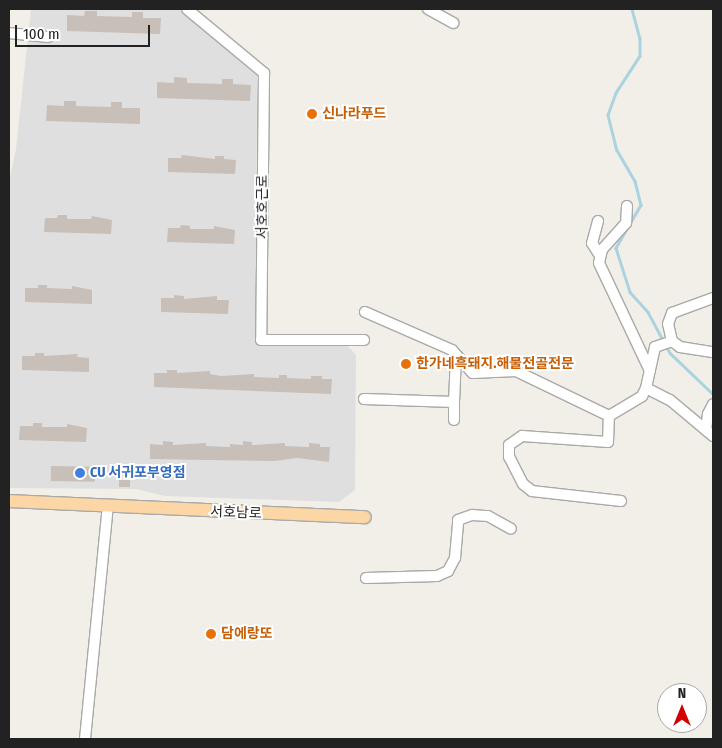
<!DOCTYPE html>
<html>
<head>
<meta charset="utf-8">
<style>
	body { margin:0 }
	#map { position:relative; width:722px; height:748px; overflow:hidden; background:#f2efe9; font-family:"Fira Sans Condensed","Noto Sans KR",sans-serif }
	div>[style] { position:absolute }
	.residential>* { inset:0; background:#e0dfdf }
	.stream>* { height:2.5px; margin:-1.25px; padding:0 1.25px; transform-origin:1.25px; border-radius:1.25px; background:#aad3df }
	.building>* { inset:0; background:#c7bfb8; transform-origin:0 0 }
	.roads { filter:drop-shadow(1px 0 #a9a9a9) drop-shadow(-1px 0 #a9a9a9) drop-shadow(0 1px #a9a9a9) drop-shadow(0 -1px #a9a9a9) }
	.minor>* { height:10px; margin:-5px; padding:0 5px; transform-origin:5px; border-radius:5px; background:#fff }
	.major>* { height:12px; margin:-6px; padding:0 6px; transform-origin:6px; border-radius:6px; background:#fcd6a4 }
	.dots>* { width:14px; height:14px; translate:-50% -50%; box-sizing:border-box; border:2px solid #fff; border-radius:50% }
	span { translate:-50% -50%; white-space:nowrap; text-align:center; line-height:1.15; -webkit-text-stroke:4px #fff; paint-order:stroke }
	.food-label { font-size:14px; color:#c56008; font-weight:700 }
	.left { translate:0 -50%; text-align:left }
	.street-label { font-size:14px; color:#222 }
	.shop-label { font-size:14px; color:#366cbe; font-weight:700 }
	.frame { position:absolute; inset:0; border:10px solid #222; pointer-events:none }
	.north { position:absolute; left:657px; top:683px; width:50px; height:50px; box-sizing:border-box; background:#fff; border:1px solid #a7a7a7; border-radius:50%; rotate:0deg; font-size:14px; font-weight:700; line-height:20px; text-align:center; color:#222 }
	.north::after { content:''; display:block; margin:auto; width:18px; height:22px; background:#d40000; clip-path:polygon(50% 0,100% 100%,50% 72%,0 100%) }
	.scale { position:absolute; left:15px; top:25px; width:135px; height:22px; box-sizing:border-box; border:2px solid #222; border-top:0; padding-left:6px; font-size:15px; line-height:18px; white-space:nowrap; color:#222; -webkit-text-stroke:4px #fff; paint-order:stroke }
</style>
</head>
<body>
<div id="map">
	<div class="residential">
		<div style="clip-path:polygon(31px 9px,178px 9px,257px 74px,256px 344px,346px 344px,356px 355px,355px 490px,339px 502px,165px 496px,136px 489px,9px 488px,9px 181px,16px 149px)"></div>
	</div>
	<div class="stream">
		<div style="left:632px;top:9px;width:30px;rotate:75deg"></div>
		<div style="left:640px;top:38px;width:18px;rotate:90deg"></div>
		<div style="left:640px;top:56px;width:44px;rotate:123deg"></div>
		<div style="left:616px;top:93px;width:23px;rotate:110deg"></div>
		<div style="left:608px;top:115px;width:36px;rotate:76deg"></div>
		<div style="left:617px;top:150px;width:36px;rotate:60deg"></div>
		<div style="left:635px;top:181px;width:25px;rotate:76deg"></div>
		<div style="left:641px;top:205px;width:50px;rotate:120.2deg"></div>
		<div style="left:616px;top:248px;width:46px;rotate:72.3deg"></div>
		<div style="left:630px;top:292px;width:27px;rotate:48deg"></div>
		<div style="left:648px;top:312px;width:32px;rotate:62deg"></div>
		<div style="left:666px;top:345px;width:9px;rotate:63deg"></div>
		<div style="left:670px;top:353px;width:59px;rotate:43.6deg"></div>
	</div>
	<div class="building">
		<div style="clip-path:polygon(85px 11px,97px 11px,97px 16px,132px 17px,132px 12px,143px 12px,143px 18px,161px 18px,160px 34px,67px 31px,67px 15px,84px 16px)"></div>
		<div style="clip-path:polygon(174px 77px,187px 78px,187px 83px,222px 84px,222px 79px,233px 79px,233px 84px,251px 85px,250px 101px,157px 98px,157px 82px,174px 83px)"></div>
		<div style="clip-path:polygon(64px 101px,76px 101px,76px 106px,111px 107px,111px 102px,122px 102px,122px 108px,140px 108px,140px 124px,46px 121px,47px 105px,64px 106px)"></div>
		<div style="clip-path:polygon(182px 155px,215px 159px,215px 156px,224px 156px,224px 159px,236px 160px,235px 174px,168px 172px,168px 158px,181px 158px)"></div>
		<div style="clip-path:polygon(58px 215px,67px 215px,67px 219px,91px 219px,92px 216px,112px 220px,111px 234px,44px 232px,45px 218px,57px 218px)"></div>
		<div style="clip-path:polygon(181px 225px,190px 226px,190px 229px,214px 229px,214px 226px,235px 230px,234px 244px,167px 242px,168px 228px,180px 228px)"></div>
		<div style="clip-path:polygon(38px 285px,47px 285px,47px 288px,72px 289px,72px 286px,92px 290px,92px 304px,25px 302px,25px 288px,38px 288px)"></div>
		<div style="clip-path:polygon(174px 295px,184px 296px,184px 299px,217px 296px,217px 300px,229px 300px,228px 314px,161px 312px,161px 298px,174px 298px)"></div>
		<div style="clip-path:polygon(35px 353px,44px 353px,44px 356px,78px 354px,77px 357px,89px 358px,89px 372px,22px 370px,22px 356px,35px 356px)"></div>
		<div style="clip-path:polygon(167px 370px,177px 370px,177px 373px,210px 371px,210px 374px,221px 376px,254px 374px,254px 377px,279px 378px,279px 375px,287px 375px,287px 378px,311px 379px,311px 376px,322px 376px,322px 379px,332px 379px,331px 394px,154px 387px,154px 373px,167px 373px)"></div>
		<div style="clip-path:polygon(33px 423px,42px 423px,42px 427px,67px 427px,67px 424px,87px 428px,86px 442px,19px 440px,20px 426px,33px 426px)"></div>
		<div style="clip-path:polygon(163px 441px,173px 442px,173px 445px,206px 443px,206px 446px,230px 447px,230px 444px,243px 445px,243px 441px,252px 442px,252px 445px,285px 443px,285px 446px,309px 447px,309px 443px,320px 444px,320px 447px,330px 447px,329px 462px,297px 458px,275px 461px,150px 459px,150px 444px,163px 445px)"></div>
		<div style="left:51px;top:466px;width:44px;height:15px;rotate:1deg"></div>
		<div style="left:119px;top:480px;width:11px;height:7px"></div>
	</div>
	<div class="roads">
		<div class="minor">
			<div style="left:187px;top:9px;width:100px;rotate:39.7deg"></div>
			<div style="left:264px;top:73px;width:267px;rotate:90.6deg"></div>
			<div style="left:261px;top:340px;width:103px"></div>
			<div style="left:428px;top:9px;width:29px;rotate:29deg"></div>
			<div style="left:9px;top:33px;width:39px;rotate:6deg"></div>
			<div style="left:627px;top:206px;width:17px;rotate:93deg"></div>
			<div style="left:626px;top:223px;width:36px;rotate:132deg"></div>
			<div style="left:602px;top:250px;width:13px;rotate:103deg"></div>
			<div style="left:599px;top:263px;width:119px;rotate:64.7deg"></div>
			<div style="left:598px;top:221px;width:23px;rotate:105deg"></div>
			<div style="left:592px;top:243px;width:15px;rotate:58deg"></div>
			<div style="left:365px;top:312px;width:95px;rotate:23.6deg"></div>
			<div style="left:452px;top:350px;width:31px;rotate:48deg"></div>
			<div style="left:473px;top:373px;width:43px;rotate:-2.7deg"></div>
			<div style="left:516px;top:371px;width:103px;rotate:25.8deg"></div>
			<div style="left:672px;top:341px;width:17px;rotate:-103deg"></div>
			<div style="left:668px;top:324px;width:12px;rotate:-70deg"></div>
			<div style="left:672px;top:313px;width:44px;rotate:-20.1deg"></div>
			<div style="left:646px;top:388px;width:27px;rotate:27deg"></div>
			<div style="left:670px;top:400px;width:56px;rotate:39.9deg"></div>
			<div style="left:364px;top:399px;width:90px;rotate:1.9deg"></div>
			<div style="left:454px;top:402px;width:46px;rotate:-87.5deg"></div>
			<div style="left:454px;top:420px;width:18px;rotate:-90deg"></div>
			<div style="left:706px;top:430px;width:16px;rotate:-83deg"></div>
			<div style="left:708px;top:414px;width:11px;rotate:-63deg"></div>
			<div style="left:621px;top:501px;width:90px;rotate:-173.6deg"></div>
			<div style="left:532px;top:491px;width:11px;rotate:-142deg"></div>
			<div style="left:523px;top:484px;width:30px;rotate:-117deg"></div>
			<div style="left:509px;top:457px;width:12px;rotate:-90deg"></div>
			<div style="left:509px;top:445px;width:16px;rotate:-35deg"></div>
			<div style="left:522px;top:436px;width:86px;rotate:4deg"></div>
			<div style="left:608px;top:442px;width:26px;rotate:-88deg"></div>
			<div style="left:609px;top:416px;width:39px;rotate:-31deg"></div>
			<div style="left:642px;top:396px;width:9px;rotate:-63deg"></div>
			<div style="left:646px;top:388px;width:42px;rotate:-77.6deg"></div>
			<div style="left:655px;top:347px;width:18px;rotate:-19deg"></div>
			<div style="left:672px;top:341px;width:10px;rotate:37deg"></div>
			<div style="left:680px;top:347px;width:33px;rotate:9deg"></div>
			<div style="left:366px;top:578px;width:71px;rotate:-1.6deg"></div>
			<div style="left:437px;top:576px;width:12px;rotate:-24deg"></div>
			<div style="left:448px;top:571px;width:15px;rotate:-62deg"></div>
			<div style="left:455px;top:558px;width:38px;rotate:-85deg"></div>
			<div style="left:458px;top:520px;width:15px;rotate:-20deg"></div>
			<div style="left:472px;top:515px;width:16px;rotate:4deg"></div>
			<div style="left:488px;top:516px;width:26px;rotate:29deg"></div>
			<div style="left:85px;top:739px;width:234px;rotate:-84.4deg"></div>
		</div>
		<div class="major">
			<div style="left:9px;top:501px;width:356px;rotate:2.6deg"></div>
		</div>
	</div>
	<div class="dots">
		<div style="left:312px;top:114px;background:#e8710a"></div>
		<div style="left:406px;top:364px;background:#e8710a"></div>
		<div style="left:80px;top:473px;background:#3f7fe0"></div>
		<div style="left:211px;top:634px;background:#e8710a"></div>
	</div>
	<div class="food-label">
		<span class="left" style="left:322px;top:114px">신나라푸드</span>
		<span class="left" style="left:416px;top:364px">한가네흑돼지.해물전골전문</span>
		<span class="left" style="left:221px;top:634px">담에랑또</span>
	</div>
	<div class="street-label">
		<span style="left:263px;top:207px;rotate:-90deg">서호호근로</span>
		<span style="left:236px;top:513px;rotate:2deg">서호남로</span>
	</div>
	<div class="shop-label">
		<span class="left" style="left:90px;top:473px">CU 서귀포부영점</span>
	</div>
	<div class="frame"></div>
	<div class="north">N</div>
	<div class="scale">100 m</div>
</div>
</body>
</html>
